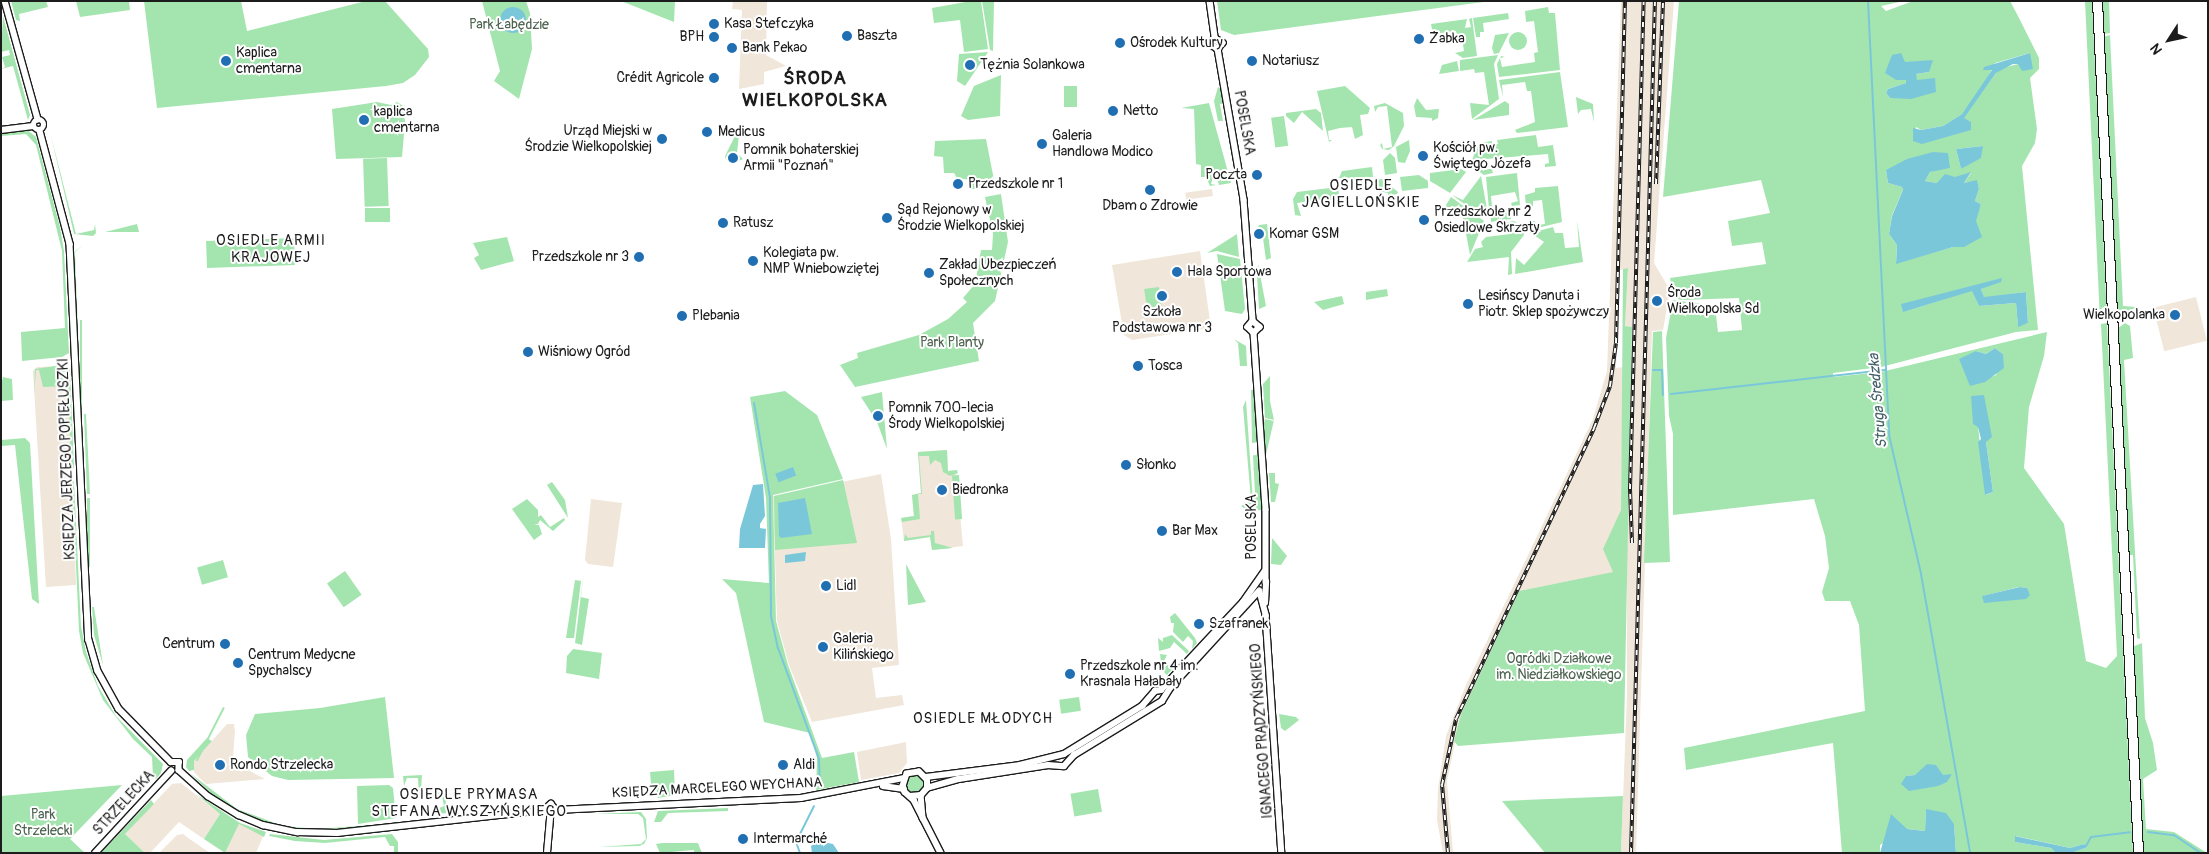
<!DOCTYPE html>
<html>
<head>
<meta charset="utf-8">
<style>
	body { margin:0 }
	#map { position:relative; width:2209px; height:854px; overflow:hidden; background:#fff; font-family:Pangolin,sans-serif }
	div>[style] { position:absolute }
	.built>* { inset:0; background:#f0e6d9; transform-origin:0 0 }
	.green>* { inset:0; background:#a4e5af; transform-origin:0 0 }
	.round { border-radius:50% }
	.water>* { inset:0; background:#7bc7da; transform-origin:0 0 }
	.stream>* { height:2px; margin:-1px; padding:0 1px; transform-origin:1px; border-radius:1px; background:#7bc7da }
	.roads { filter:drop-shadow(1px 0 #1c1c1c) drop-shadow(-1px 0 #1c1c1c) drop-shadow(0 1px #1c1c1c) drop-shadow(0 -1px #1c1c1c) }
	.minor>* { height:5.5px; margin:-2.75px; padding:0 2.75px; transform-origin:2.75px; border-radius:2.75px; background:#fff }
	.minor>.ring { margin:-2.75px; padding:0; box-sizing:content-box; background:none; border:5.5px solid #fff; border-radius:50% }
	.highway>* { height:9px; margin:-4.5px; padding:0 4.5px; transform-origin:4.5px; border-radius:4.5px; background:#fff }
	.rail>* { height:4px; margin-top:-2px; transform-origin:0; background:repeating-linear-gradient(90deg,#fff 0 5.5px,#1c1c1c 0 11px); box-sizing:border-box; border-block:1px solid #1c1c1c }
	.dots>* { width:14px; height:14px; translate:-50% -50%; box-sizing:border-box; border:2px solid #fff; border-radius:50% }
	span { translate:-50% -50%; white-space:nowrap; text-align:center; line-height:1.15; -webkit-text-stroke:4px #fff; paint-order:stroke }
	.poi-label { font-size:14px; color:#1c1c1c }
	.left { translate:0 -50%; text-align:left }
	.right { translate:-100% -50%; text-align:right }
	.park-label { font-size:14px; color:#4c624f }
	.street-label { font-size:14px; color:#1c1c1c }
	.neighbourhood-label { font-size:15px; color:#1c1c1c; letter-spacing:1px }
	.water-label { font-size:15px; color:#426068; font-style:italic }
	.district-label { font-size:19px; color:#1c1c1c; font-weight:700; letter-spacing:1px }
	.frame { position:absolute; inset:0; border:2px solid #1c1c1c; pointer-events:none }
	.north { position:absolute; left:2144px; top:15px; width:50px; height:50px; -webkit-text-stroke:4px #fff; paint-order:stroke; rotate:235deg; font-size:14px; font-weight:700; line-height:20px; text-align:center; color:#1c1c1c }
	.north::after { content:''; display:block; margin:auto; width:18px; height:22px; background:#1c1c1c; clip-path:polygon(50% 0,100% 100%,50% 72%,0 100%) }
</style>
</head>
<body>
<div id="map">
	<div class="built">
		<div style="clip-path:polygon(733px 1px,767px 1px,766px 55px,786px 66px,764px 72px,764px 84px,739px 89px,742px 10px,732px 9px)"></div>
		<div style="clip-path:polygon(1621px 1px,1674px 1px,1654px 263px,1670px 290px,1663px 330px,1652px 331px,1636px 853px,1621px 853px,1627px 694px,1627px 484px,1632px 327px,1625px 326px,1628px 268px,1620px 270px,1616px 368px,1623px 367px,1620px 571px,1519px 591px,1461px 714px,1447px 781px,1453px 853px,1443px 853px,1437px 820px,1438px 789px,1446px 736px,1466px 685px,1593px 419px,1607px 371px)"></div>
		<div style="left:1212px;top:189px;width:7px;height:27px;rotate:82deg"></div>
		<div style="clip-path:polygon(1200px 251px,1211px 328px,1132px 340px,1124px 335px,1112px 265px)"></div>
		<div style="left:2196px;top:297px;width:45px;height:44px;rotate:76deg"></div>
		<div style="clip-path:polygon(68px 366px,76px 585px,46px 587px,33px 371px,37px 367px)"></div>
		<div style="clip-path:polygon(947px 450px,948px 471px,956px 470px,963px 546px,932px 550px,930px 537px,904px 541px,901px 518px,914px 516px,912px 495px,921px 493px,918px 452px)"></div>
		<div style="clip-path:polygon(881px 474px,891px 539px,899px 665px,872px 668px,876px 698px,902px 695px,904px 705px,812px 722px,789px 665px,777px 621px,773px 496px)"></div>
		<div style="clip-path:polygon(591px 499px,622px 503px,613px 567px,588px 564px,585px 560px)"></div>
		<div style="clip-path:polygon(227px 724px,234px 724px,235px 731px,233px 757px,242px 767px,265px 779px,206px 784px,194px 772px,194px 761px)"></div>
		<div style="clip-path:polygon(906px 742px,907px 763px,899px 773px,861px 780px,857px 752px)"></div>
		<div style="clip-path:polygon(181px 783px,220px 814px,204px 839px,179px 822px,150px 853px,145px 853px,125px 834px,172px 784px)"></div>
		<div style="clip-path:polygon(239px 824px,264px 834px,256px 853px,225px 853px)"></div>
		<div style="clip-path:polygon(183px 834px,191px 840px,210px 853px,160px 852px,177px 835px)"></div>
	</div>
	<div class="green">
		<div style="clip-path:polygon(11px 1px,46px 1px,48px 7px,19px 14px,20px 21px,16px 20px)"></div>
		<div style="clip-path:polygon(76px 1px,129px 1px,130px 10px,80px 17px)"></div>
		<div style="clip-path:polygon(144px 1px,241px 1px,247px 31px,366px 1px,385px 1px,428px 49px,429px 57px,415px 75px,403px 83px,386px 86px,157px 108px)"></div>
		<div style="clip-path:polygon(482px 1px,526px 1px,530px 13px,532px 49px,519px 99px,494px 81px,500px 71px)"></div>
		<div style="clip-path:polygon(621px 1px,675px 1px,674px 22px)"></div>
		<div style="clip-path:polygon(971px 1px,981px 1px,988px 49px,964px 52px,960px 20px,934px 23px,932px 8px)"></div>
		<div style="clip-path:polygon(982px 1px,994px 1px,993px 51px,990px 50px)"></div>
		<div style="clip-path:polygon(1217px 1px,1491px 1px,1234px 35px,1221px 30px)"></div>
		<div style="clip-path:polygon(evenodd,1679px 1px,1904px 1px,1881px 6px,1886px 11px,1913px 1px,2010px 1px,2018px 16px,2039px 58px,2039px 69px,2030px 78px,2037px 129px,2035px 143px,2022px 166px,2038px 330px,2016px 332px,1881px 367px,1833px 373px,1833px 377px,1881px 372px,2047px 332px,2044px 356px,2029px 407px,2024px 468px,2064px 524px,2086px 661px,2106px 668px,2117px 656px,2101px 324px,2107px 323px,2133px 853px,2071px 853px,2088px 847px,2084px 844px,2070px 848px,2016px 836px,2015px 842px,2051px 848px,2056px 853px,1956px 853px,1954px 824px,1926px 810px,1925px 831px,1907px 829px,1880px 845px,1880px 853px,1842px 853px,1833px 743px,1686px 770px,1684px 748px,1865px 711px,1859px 625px,1850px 601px,1825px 601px,1822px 592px,1829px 568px,1825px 536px,1814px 499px,1673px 515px,1673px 434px,1669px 416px,1666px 338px,1673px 300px,1702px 304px,1702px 315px,1716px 315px,1718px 332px,1742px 330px,1739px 298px,1682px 300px,1674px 298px,1670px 278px,1766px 264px,1762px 242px,1732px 246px,1728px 221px,1770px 213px,1761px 180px,1663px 197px,1679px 1px,2030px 53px,2018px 64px,1999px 69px,1963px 118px,1914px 141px,1916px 127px,1921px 130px,1943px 126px,1962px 114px,1983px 87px,1995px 63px,2030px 53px,1679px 1px,1905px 63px,1918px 63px,1929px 72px,1916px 74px,1915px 97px,1890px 98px,1886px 93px,1888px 89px,1906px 83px,1905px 63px,1679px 1px,1983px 146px,1961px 169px,1956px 149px,1983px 146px,1679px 1px,1942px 168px,1930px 172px,1925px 181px,1937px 183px,1971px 173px,1964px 183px,1977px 181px,1979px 189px,1975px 201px,1981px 204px,1964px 247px,1953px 247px,1896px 263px,1897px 245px,1889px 234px,1892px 215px,1903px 190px,1902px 187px,1888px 183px,1886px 170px,1950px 168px,1942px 168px,1679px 1px,2001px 279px,1981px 289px,1984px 298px,2026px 292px,2028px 323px,2018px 326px,2016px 303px,1979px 306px,1972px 290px,1904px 312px,2001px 279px,1679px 1px,1995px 348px,2003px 354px,1996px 375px,1970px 386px,1976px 351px,1986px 354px,1995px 348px,1679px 1px,1978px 427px,1986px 442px,1993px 492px,1986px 495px,1978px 427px,1679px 1px,2019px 587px,2027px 588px,2026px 599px,1983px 596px,2019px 587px,1679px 1px,1936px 766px,1943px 776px,1906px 776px,1915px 775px,1936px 766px)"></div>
		<div style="clip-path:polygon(2085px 1px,2092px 1px,2103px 230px,2107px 319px,2100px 321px)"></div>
		<div style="clip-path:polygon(2102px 1px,2109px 1px,2110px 33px,2104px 34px)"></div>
		<div style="clip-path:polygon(1548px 7px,1549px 13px,1555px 13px,1560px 70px,1499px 77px,1497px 64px,1501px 56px,1505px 57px,1500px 58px,1502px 67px,1535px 62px,1534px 53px,1538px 52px,1534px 21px,1526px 22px,1525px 11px)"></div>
		<div style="clip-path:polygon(1508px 13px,1509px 19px,1483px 23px,1484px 32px,1480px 32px,1480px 37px,1476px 37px,1473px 18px)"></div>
		<div style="clip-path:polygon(3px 16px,30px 115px,28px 120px,13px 66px,1px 69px,5px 67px,2px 57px,10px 55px,9px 50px,1px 52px)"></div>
		<div style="clip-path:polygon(1472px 18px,1477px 56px,1463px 58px,1455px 53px,1464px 51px,1462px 39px,1458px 40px,1456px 31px,1433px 34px,1431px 24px,1467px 19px,1465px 28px,1471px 27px,1469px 19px)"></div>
		<div class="round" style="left:1509px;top:32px;width:18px;height:18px"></div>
		<div style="clip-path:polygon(1509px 33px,1499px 53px,1494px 54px,1492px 48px,1495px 35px)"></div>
		<div style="clip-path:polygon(2110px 35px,2123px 306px,2137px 307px,2123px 314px,2116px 312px,2109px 165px,2103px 37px)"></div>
		<div style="clip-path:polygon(988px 52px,965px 86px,957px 81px,959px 54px)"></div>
		<div style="clip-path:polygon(1498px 55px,1494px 64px,1499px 99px,1472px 119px,1470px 103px,1489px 105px,1484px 72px,1475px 73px,1474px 69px,1460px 71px,1460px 60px)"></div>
		<div style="clip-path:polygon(1457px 61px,1459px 71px,1439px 74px,1442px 65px)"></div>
		<div style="clip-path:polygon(1560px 72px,1568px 127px,1517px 133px,1515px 130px,1535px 122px,1531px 91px,1527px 91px,1525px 82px,1502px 85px,1503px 97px,1499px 80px)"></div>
		<div style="clip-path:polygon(1001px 75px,1000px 116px,968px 120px,961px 116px,974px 86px)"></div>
		<div style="left:1064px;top:86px;width:13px;height:21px"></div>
		<div style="clip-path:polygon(1345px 86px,1370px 108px,1368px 114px,1360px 115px,1363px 135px,1355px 139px,1352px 127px,1340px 128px,1328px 131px,1329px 140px,1332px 140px,1329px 142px,1317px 91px)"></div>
		<div style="clip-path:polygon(1218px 87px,1222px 89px,1225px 103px,1220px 104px,1223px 121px,1218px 121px,1214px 101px)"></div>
		<div style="clip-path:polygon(1576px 97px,1593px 104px,1594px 122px,1591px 109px,1581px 110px,1578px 114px)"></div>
		<div style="clip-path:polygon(1417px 98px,1426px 110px,1439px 109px,1438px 118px,1432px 121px,1432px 118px,1416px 117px,1414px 106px)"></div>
		<div style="clip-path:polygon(1505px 101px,1509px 104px,1509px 115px,1473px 120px)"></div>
		<div style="clip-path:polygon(377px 102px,391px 105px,397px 102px,403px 106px,405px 122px,402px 157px,336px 159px,332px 109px)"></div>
		<div style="clip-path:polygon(1209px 103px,1231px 183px,1219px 185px,1217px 178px,1213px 177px,1211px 184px,1216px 185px,1210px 186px,1206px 177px,1201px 177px,1201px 165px,1196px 164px,1194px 109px,1181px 108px)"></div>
		<div style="clip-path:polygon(1385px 103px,1403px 113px,1404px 126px,1394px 146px,1389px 150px,1382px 149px,1380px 145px,1382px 143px,1383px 149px,1392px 147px,1387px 106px,1378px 107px,1375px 112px,1374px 106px)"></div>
		<div style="clip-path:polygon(1316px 109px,1321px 113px,1323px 131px,1302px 112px,1294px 123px,1286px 116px,1286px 113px)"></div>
		<div style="left:1284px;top:116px;width:30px;height:13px;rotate:82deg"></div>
		<div style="clip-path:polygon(25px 128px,36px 137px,60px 227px,64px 251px,69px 353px,62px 357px,22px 361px,21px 332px,65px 328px,62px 251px,36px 145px,26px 134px,1px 136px,1px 132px)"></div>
		<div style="clip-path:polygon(50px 132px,76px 234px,94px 230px,95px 224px,96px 233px,93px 236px,74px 234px)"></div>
		<div style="clip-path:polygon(736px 134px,739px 135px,737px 153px,743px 159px,734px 163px,733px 155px,726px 160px,725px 156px)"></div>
		<div style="clip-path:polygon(1536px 135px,1538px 147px,1553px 145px,1556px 166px,1545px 167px,1545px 164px,1549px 163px,1548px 154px,1486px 159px,1487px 169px,1492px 169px,1493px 173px,1484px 175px,1470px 165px,1479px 143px,1492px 141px,1492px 144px,1498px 144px,1497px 140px)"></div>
		<div style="clip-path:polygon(986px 139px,994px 180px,979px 189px,968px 189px,970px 180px,957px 178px,954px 173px,944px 173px,943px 157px,934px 156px,935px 141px)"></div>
		<div style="clip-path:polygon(1409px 140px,1410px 151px,1405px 163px,1398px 162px,1396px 147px)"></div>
		<div style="clip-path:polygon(1390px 153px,1395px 158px,1397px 173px,1385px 175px,1383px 160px)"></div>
		<div style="left:387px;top:158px;width:48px;height:24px;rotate:88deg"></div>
		<div style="clip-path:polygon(1372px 167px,1373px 177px,1339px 178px,1342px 171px)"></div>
		<div style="clip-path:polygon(1461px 169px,1466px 172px,1450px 193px,1430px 181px,1430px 173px)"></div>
		<div style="clip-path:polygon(1517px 173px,1520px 205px,1512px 206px,1511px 203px,1518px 201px,1515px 192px,1491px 196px,1492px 206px,1497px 208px,1489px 209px,1486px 177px)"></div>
		<div style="clip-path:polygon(1419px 175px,1428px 181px,1428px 188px,1402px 191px,1400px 177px)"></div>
		<div style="clip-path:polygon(1481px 176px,1487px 209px,1474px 211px,1452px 195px,1463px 200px)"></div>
		<div style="clip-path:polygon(1382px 179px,1398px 192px,1397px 194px,1388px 196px,1388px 193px,1378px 191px,1376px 180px)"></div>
		<div style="clip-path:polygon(1558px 186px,1562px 222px,1529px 230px,1527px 222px,1535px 221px,1536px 225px,1545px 224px,1542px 200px,1533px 201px,1533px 206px,1526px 207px,1525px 195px,1535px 192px,1535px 188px)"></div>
		<div style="clip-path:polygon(1338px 187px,1340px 201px,1326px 199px,1297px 203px,1301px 216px,1295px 215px,1293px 199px,1297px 192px)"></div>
		<div style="clip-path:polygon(1001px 194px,1008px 242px,995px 301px,973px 323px,979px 361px,855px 387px,840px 365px,858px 358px,857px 353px,919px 335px,948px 319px,967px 302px,963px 298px,975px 284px,981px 250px,992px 250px,993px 234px,985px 197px)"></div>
		<div style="clip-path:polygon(1451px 197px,1484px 221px,1470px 255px,1461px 207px,1451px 208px,1451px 213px,1448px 213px,1446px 205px)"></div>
		<div style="clip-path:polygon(1520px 207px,1518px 213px,1511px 216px,1511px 219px,1491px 222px,1490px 212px)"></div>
		<div style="left:390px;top:208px;width:14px;height:25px;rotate:90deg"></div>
		<div style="clip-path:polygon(1577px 220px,1583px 262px,1515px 274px,1516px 258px,1524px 265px,1544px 242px,1531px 233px,1553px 227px,1555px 233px,1563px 233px,1565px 248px,1579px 247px)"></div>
		<div style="clip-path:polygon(1514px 221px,1523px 228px,1524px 235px,1511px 252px,1512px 274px,1508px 275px,1509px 257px,1467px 262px,1475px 249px,1483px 247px,1481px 242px,1486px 237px,1510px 234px,1509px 225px,1504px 223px)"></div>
		<div style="clip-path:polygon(137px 224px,139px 232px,105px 232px)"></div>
		<div style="clip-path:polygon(1267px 224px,1271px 258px,1266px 260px,1262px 231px,1256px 232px,1259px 225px)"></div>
		<div style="clip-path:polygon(1237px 234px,1239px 257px,1217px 251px,1207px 253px)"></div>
		<div style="clip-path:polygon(507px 237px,514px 261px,481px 270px,474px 258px,479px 255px,473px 243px)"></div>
		<div style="left:294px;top:238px;width:27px;height:88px;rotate:88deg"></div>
		<div style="clip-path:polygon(83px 245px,75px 252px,81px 410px,74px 252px)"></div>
		<div style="clip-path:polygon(1217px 254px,1240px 259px,1245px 309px,1242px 314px,1225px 311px)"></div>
		<div style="clip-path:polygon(1258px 264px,1266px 306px,1259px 309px,1257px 276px)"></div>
		<div style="clip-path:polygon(1628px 268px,1625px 326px,1632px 327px,1624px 733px,1458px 746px,1454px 741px,1461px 714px,1519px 591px,1613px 572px,1603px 549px,1621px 510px,1623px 269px)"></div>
		<div style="left:1159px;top:287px;width:22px;height:15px;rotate:82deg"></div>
		<div style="clip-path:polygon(1387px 289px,1388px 296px,1366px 300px,1366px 292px)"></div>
		<div style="clip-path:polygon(1342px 296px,1344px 304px,1323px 310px,1314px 302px)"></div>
		<div style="left:80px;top:320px;width:2px;height:90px"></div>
		<div style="clip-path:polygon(2125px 323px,2130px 326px,2133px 358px,2124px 360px,2140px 639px,2137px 638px,2133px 555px,2128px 555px,2117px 329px)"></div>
		<div style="clip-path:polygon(1662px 331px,1670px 562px,1644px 563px,1653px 332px)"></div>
		<div style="clip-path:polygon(1234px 339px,1246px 346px,1247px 366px,1240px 366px,1238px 343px)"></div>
		<div style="clip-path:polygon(62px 365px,70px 368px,74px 468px,71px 469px,68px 386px,43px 387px,39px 370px,36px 370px,34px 395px,35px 369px)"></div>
		<div style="clip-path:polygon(1270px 376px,1270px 401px,1274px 420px,1265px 418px,1263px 384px)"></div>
		<div style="clip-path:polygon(1px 377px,2px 381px,3px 377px,12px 379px,13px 400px,1px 401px)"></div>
		<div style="clip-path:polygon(1251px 390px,1255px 390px,1259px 442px,1252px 443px)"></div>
		<div style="clip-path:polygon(785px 391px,817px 415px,843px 479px,773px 495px,776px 621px,788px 665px,822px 758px,854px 752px,859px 782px,816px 790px,817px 758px,810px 733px,764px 722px,736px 593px,722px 579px,769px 583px,766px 498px,750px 397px)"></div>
		<div style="clip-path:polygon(882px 392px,887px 449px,877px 422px,861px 397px)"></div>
		<div style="clip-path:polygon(1246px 400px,1253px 502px,1253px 514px,1241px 506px,1251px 500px,1243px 407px)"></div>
		<div style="clip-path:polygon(84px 414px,86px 414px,90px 494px,87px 494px)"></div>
		<div style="left:1265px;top:419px;width:9px;height:52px;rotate:13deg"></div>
		<div style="clip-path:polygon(25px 438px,30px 443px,39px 604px,32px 599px,15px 445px,1px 446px,1px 440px)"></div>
		<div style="clip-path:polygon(947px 450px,948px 471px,957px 470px,958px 473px,950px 476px,943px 472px,941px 463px,935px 460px,930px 465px,929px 456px,919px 456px,922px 494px,918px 494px,920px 519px,902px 522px,901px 518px,914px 516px,912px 495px,921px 493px,918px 452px)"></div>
		<div style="left:1260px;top:455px;width:55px;height:7px;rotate:87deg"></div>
		<div style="clip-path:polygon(1269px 473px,1275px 473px,1275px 483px,1279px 484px,1275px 502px,1271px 502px)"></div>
		<div style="left:959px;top:475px;width:44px;height:7px;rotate:86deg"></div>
		<div style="clip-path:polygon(72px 480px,74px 482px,81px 626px,86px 652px,98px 686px,116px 716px,163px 764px,161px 773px,156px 779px,153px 777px,152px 757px,133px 739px,103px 700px,83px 653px,79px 631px)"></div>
		<div style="clip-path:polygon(843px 480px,857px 543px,775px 550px,774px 496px)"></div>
		<div style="clip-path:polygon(552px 482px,565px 500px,568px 518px,547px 485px)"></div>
		<div style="left:87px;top:498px;width:3px;height:69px"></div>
		<div style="clip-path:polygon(527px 499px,538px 510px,538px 517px,541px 515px,550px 527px,564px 518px,565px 520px,553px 531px,540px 520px,538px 524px,534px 525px,539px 525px,542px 534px,534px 540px,512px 509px)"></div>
		<div style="clip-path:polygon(931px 531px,934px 531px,935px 543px,953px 548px,932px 550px,930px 537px,904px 541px,905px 534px,908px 538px,931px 535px)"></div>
		<div style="clip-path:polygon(1272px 538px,1287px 556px,1281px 565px,1271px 564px)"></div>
		<div style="left:223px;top:560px;width:18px;height:27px;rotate:74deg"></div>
		<div style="clip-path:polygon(906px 564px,926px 602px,908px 605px)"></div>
		<div style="clip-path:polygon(584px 570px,581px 597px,589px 599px,582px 645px,575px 643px)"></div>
		<div style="left:345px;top:571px;width:29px;height:22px;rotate:55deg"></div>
		<div style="clip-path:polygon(575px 580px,581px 581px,574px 638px,566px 638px)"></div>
		<div style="clip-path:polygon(92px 607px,94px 607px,103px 665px,94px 635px)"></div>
		<div style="clip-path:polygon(1175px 613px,1195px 638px,1197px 643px,1192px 649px,1193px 641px,1188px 636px,1183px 642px,1173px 632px,1174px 623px,1171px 623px,1170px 617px)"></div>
		<div style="clip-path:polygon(1172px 635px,1189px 651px,1187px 654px,1174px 642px,1170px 648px,1159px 651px,1158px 638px,1163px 642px,1163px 638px)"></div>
		<div style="clip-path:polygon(2142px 643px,2145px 718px,2153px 743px,2157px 770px,2143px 779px,2146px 829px,2174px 832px,2207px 853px,2142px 853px,2132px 647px)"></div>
		<div style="clip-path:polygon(573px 649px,602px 653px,599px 679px,566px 673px,567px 656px)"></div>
		<div style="clip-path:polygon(1160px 654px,1167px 655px,1164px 661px,1170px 667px,1177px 660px,1178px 663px,1167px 675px,1162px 670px)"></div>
		<div style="clip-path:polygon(385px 697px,394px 778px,288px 780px,272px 776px,248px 757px,246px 735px,255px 714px,320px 708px)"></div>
		<div style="left:1079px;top:697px;width:14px;height:20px;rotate:82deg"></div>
		<div style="left:223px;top:707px;width:2px;height:60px;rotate:27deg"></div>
		<div style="clip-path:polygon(1279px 714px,1296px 717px,1299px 720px,1285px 731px,1281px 728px)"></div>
		<div style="clip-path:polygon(207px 738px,212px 741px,194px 761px,194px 770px,189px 771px,186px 767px,187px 760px)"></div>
		<div style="clip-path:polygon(674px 770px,675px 795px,658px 798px,655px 784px,651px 784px,650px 772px)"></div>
		<div style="clip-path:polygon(190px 773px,237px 809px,283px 826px,319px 829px,396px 823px,333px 830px,294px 829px,271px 824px,247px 815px,215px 797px)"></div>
		<div class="round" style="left:906px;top:775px;width:18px;height:18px"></div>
		<div style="clip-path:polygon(422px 775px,421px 790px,426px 795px,445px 791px,447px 813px,437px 814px,437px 809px,444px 806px,442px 796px,419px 798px,418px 778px,407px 778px,404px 786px,403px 776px)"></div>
		<div style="clip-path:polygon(122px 785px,70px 839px,85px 853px,1px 853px,1px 796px)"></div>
		<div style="clip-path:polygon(389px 785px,393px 788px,396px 818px,358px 824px,357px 786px)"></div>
		<div style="left:1098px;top:789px;width:23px;height:28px;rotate:80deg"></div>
		<div style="clip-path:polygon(196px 794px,240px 823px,266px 832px,264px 837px,239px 824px,225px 853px,204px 839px,220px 814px)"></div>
		<div style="clip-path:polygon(1623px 796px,1621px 853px,1545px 853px,1502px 801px)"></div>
		<div style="clip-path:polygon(151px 800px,154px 804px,125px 834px,145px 853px,101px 853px)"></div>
		<div style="clip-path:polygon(728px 808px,728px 811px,668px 813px,661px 822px,654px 822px,658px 811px)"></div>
		<div style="clip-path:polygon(641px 812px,646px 819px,647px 838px,644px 844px,639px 846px,599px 847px,641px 844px,646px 839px,643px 818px,638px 814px,595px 814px)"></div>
		<div style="clip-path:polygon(270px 834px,324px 840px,392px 834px,398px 842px,398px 852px,394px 853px,394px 846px,390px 846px,385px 837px,325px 843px,295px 841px,269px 836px)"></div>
		<div style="clip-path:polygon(662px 843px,698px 843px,702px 853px,694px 853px,694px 850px,660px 853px,656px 844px)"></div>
	</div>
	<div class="water">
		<div class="round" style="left:500px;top:7px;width:26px;height:26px"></div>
		<div style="clip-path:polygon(1901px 53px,1905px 62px,1933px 60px,1929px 72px,1916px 74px,1917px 80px,1935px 78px,1936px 92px,1911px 99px,1890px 98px,1886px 93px,1888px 89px,1906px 83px,1906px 80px,1896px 80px,1885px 73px,1892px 55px)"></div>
		<div style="clip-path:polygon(2030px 53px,2033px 69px,2022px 71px,2018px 64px,2013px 64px,1996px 73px,1964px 118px,1971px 122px,1971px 130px,1922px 144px,1913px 141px,1913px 128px,1921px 130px,1943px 126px,1962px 114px,1992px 70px,1983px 70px,1984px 67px)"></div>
		<div style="clip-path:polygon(1983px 146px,1981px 158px,1961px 169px,1956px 149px)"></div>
		<div style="clip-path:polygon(1933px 152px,1948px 153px,1950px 168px,1930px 172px,1925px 181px,1937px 183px,1945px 174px,1955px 177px,1971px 172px,1964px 183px,1977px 180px,1979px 189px,1975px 201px,1981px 204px,1976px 221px,1982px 237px,1964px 247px,1953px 247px,1896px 264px,1897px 245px,1889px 234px,1892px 216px,1903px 190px,1902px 187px,1888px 183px,1886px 170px,1907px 159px)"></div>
		<div style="clip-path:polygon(2002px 278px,2001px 282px,1981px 289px,1984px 297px,2026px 292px,2028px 323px,2018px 327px,2016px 303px,1979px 306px,1972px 291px,1903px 312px,1901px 304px)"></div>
		<div style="clip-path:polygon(1995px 348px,2003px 354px,2004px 368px,1985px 382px,1970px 386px,1959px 359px,1976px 351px,1986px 354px)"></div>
		<div style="clip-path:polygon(1984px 395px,1992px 437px,1986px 442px,1993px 492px,1985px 495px,1978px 442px,1981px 439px,1978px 427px,1973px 424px,1971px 396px)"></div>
		<div style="left:793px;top:467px;width:9px;height:19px;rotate:69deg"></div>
		<div style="clip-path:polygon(763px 484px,765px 516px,760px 524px,760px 528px,766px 529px,765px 548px,739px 548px,740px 529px,753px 485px)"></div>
		<div style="clip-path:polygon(805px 498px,812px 534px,781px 538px,779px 536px,778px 503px)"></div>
		<div style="clip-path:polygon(806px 552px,805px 561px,785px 563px,785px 555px)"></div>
		<div style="clip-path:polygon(2020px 587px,2027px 588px,2030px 595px,2026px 599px,1984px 603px,1982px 596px)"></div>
		<div style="clip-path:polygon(1927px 764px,1936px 765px,1943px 775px,1952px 774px,1947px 782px,1938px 786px,1909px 791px,1901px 784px,1906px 776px,1915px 775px)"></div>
		<div style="clip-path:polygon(1926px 809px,1946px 813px,1954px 824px,1956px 853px,1880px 853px,1891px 814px,1907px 829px,1925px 831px)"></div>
		<div style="clip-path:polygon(2015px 836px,2070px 848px,2084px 844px,2088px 847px,2071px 853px,2056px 853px,2051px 848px,2015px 842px)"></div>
		<div style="clip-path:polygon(819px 841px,833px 844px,839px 853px,812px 853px,811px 846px)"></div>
	</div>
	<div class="stream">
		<div style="left:1868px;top:1px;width:435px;rotate:87.2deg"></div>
		<div style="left:1889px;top:435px;width:143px;rotate:77deg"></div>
		<div style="left:1921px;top:574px;width:283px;rotate:80deg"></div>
		<div style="left:1653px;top:370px;width:9px"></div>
		<div style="left:1662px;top:370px;width:25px;rotate:88deg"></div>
		<div style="left:1671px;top:394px;width:215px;rotate:-6.4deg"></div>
		<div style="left:754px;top:403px;width:96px;rotate:80.4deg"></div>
		<div style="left:770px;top:498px;width:118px;rotate:89.5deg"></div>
		<div style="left:771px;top:616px;width:33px;rotate:78deg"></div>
		<div style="left:778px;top:648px;width:118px;rotate:69.7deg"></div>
		<div style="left:819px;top:759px;width:27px;rotate:88deg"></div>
		<div style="left:2148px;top:832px;width:26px;rotate:7deg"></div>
		<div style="left:2174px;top:835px;width:32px;rotate:34deg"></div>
		<div style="left:2086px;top:846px;width:10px;rotate:-61deg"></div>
		<div style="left:2091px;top:837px;width:39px;rotate:-7deg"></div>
		<div style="left:800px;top:853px;width:12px;rotate:-110deg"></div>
		<div style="left:796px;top:842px;width:40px;rotate:-63.4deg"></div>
	</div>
	<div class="roads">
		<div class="minor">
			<div style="left:5px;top:1px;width:123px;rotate:74.4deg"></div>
			<div style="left:1210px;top:1px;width:37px;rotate:82deg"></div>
			<div style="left:1215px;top:38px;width:9px;rotate:32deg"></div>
			<div style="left:1223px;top:43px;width:8px;rotate:130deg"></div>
			<div style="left:1215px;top:38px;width:7px;rotate:124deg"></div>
			<div style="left:1211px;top:44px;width:9px;rotate:36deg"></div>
			<div style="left:1218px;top:49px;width:153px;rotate:80.2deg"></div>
			<div style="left:1244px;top:200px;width:121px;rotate:85.7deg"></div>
			<div class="ring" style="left:33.5px;top:119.5px;width:5.5px;height:5.5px"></div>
			<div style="left:1px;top:130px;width:32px;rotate:-7deg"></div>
			<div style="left:40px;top:131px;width:117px;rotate:75.1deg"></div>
			<div style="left:70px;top:244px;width:396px;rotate:87.3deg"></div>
			<div style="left:89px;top:640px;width:32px;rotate:74deg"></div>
			<div style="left:98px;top:671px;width:43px;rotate:61.1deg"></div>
			<div style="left:119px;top:709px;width:74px;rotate:45.5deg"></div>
			<div style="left:1253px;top:321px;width:9px;rotate:41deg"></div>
			<div style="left:1260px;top:327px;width:8px;rotate:135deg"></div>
			<div style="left:1253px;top:321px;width:8px;rotate:130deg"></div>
			<div style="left:1248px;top:327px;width:8px;rotate:45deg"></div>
			<div style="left:1254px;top:333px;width:177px;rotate:86.1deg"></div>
			<div style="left:1266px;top:510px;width:72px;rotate:90deg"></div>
			<div style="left:1260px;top:592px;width:24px;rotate:75deg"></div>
			<div style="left:1266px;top:615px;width:239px;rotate:86.2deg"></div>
			<div style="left:1265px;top:603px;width:21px;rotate:-87deg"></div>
			<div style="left:1161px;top:690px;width:120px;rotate:-47deg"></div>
			<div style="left:1243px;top:602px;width:37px;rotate:-55deg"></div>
			<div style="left:1064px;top:754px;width:92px;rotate:-31.6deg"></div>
			<div style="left:1142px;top:706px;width:20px;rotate:-49deg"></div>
			<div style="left:1155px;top:691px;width:6px;rotate:-9deg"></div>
			<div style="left:171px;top:762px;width:8px"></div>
			<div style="left:179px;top:762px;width:8px;rotate:90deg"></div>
			<div style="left:179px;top:770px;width:39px;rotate:42deg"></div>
			<div style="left:208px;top:796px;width:36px;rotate:32deg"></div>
			<div style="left:239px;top:815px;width:26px;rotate:23deg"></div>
			<div style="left:263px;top:825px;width:35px;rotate:12deg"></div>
			<div style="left:297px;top:832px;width:40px;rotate:1.4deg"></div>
			<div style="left:337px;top:833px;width:208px;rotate:-6.3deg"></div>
			<div style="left:926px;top:777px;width:95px;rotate:-7.3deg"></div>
			<div style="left:1020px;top:765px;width:45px;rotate:-14deg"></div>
			<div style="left:883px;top:786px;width:21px;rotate:8deg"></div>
			<div style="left:927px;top:788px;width:33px;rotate:-16deg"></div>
			<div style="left:959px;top:779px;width:90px;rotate:-8.9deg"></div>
			<div style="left:1048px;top:765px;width:16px;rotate:4deg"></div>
			<div style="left:1064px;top:766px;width:15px;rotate:-48deg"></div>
			<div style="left:1074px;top:755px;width:103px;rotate:-31.5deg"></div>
			<div style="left:1162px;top:701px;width:15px;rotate:-58deg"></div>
			<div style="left:1170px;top:688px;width:132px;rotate:-47.5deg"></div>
			<div style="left:921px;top:795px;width:23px;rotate:85deg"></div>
			<div style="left:910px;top:796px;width:11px;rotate:-5deg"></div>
			<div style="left:921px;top:795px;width:9px;rotate:-49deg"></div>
			<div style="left:927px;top:788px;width:8px;rotate:-90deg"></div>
			<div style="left:927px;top:780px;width:11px;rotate:-135deg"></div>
			<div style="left:919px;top:772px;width:12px;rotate:171deg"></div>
			<div style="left:907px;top:774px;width:13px;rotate:108deg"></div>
			<div style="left:903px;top:786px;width:6px;rotate:72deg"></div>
			<div style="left:905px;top:792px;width:12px;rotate:42deg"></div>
			<div style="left:914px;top:800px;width:59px;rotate:63deg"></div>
			<div style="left:544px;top:810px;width:9px;rotate:-41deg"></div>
			<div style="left:551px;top:804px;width:8px;rotate:50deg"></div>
			<div style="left:556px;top:810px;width:245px;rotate:-2.8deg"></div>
			<div style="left:801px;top:798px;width:105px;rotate:-11deg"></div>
			<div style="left:95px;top:853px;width:112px;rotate:-47.2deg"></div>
			<div style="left:547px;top:853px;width:38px;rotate:-85deg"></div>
		</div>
		<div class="highway">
			<div style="left:2097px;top:1px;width:853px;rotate:87.24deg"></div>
		</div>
	</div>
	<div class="rail">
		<div style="left:1656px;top:184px;width:183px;rotate:-87.8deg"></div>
		<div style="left:1632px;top:543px;width:54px;rotate:-92.1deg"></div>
		<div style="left:1630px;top:489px;width:488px;rotate:-88.4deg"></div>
		<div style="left:1448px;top:853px;width:68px;rotate:-95deg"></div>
		<div style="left:1442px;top:785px;width:67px;rotate:-78deg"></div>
		<div style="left:1456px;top:719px;width:322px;rotate:-64.6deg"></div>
		<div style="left:1594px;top:428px;width:45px;rotate:-69.1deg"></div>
		<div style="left:1610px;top:386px;width:43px;rotate:-82.1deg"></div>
		<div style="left:1616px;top:343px;width:342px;rotate:-88.5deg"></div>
		<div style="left:1631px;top:853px;width:852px;rotate:-88.39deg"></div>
	</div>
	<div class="dots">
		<div style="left:714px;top:24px;background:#1f6fb2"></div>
		<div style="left:847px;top:36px;background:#1f6fb2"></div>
		<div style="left:714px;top:37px;background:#1f6fb2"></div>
		<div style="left:1419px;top:39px;background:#1f6fb2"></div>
		<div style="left:1120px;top:43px;background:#1f6fb2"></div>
		<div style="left:732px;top:48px;background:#1f6fb2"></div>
		<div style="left:226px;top:61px;background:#1f6fb2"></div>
		<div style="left:1252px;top:61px;background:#1f6fb2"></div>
		<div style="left:970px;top:65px;background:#1f6fb2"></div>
		<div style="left:714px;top:78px;background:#1f6fb2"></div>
		<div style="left:1113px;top:111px;background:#1f6fb2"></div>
		<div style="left:364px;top:120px;background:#1f6fb2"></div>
		<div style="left:707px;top:132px;background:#1f6fb2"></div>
		<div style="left:662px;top:139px;background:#1f6fb2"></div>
		<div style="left:1042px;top:144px;background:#1f6fb2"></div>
		<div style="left:1423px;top:156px;background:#1f6fb2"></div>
		<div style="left:733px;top:158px;background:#1f6fb2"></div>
		<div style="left:1257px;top:175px;background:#1f6fb2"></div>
		<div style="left:958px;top:184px;background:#1f6fb2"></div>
		<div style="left:1150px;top:190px;background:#1f6fb2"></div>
		<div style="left:887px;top:218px;background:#1f6fb2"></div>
		<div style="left:1424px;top:220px;background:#1f6fb2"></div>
		<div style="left:723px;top:223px;background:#1f6fb2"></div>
		<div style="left:1259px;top:234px;background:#1f6fb2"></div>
		<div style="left:639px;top:257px;background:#1f6fb2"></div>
		<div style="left:753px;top:261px;background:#1f6fb2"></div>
		<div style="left:1177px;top:272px;background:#1f6fb2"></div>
		<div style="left:929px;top:273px;background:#1f6fb2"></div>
		<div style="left:1162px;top:296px;background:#1f6fb2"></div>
		<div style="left:1657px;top:301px;background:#1f6fb2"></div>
		<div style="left:1468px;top:304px;background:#1f6fb2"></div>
		<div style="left:2175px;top:315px;background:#1f6fb2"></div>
		<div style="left:682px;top:316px;background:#1f6fb2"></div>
		<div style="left:528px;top:352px;background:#1f6fb2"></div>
		<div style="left:1138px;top:366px;background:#1f6fb2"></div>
		<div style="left:878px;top:416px;background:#1f6fb2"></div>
		<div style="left:1126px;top:465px;background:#1f6fb2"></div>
		<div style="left:942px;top:490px;background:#1f6fb2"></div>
		<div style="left:1162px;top:531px;background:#1f6fb2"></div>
		<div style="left:826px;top:586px;background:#1f6fb2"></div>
		<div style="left:1199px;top:624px;background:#1f6fb2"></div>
		<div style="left:225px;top:644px;background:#1f6fb2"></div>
		<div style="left:823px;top:647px;background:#1f6fb2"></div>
		<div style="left:238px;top:663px;background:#1f6fb2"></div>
		<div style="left:1070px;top:674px;background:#1f6fb2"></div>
		<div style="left:220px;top:765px;background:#1f6fb2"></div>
		<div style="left:783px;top:765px;background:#1f6fb2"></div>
		<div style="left:743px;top:839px;background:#1f6fb2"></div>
	</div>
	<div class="poi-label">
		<span class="left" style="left:724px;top:24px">Kasa Stefczyka</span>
		<span class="left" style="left:857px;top:36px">Baszta</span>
		<span class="right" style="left:704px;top:37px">BPH</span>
		<span class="left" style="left:1429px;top:39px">Żabka</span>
		<span class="left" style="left:1130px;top:43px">Ośrodek Kultury</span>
		<span class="left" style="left:742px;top:48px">Bank Pekao</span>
		<span class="left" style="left:236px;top:61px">Kaplica<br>cmentarna</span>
		<span class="left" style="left:1262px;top:61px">Notariusz</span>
		<span class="left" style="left:980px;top:65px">Tężnia Solankowa</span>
		<span class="right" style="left:704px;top:78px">Crédit Agricole</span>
		<span class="left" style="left:1123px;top:111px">Netto</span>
		<span class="left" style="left:374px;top:120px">kaplica<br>cmentarna</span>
		<span class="right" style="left:652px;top:139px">Urząd Miejski w<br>Środzie Wielkopolskiej</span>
		<span class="left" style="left:718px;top:132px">Medicus</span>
		<span class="left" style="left:1052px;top:144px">Galeria<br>Handlowa Modico</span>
		<span class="left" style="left:1433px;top:156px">Kościół pw.<br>Świętego Józefa</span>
		<span class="left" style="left:743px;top:158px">Pomnik bohaterskiej<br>Armii "Poznań"</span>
		<span class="right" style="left:1247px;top:175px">Poczta</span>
		<span class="left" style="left:968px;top:184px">Przedszkole nr 1</span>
		<span style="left:1150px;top:206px">Dbam o Zdrowie</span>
		<span class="left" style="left:897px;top:218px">Sąd Rejonowy w<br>Środzie Wielkopolskiej</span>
		<span class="left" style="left:1434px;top:220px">Przedszkole nr 2<br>Osiedlowe Skrzaty</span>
		<span class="left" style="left:733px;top:223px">Ratusz</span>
		<span class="left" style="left:1269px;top:234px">Komar GSM</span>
		<span class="left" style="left:763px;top:261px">Kolegiata pw.<br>NMP Wniebowziętej</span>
		<span class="right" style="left:629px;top:257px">Przedszkole nr 3</span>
		<span class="left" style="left:939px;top:273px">Zakład Ubezpieczeń<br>Społecznych</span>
		<span class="left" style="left:1187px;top:272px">Hala Sportowa</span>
		<span class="left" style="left:1667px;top:301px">Środa<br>Wielkopolska Sd</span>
		<span class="left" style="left:1478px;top:304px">Lesińscy Danuta i<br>Piotr. Sklep spożywczy</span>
		<span style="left:1162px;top:320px">Szkoła<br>Podstawowa nr 3</span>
		<span class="right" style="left:2165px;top:315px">Wielkopolanka</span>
		<span class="left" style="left:692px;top:316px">Plebania</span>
		<span class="left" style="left:538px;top:352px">Wiśniowy Ogród</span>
		<span class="left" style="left:1148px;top:366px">Tosca</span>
		<span class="left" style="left:888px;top:416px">Pomnik 700-lecia<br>Środy Wielkopolskiej</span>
		<span class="left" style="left:1136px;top:465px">Słonko</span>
		<span class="left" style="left:952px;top:490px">Biedronka</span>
		<span class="left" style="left:1172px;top:531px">Bar Max</span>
		<span class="left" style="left:836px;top:586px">Lidl</span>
		<span class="left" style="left:1209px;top:624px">Szafranek</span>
		<span class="left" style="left:833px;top:647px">Galeria<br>Kilińskiego</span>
		<span class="right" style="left:215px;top:644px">Centrum</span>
		<span class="left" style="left:248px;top:663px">Centrum Medycne<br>Spychalscy</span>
		<span class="left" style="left:1080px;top:674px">Przedszkole nr 4 im.<br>Krasnala Hałabały</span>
		<span class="left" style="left:230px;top:765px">Rondo Strzelecka</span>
		<span class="left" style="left:793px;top:765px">Aldi</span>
		<span class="left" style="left:753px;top:839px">Intermarché</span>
	</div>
	<div class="park-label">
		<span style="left:509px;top:25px">Park Łabędzie</span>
		<span style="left:952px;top:343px">Park Planty</span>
		<span style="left:1559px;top:667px">Ogródki Działkowe<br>im. Niedziałkowskiego</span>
		<span style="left:43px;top:823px">Park<br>Strzelecki</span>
	</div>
	<div class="street-label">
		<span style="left:1244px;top:123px;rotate:80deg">POSELSKA</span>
		<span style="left:67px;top:459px;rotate:-92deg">KSIĘDZA JERZEGO POPIEŁUSZKI</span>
		<span style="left:1252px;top:527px;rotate:-90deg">POSELSKA</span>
		<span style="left:1262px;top:731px;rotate:-94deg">IGNACEGO PRĄDZYŃSKIEGO</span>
		<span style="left:717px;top:788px;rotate:-3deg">KSIĘDZA MARCELEGO WEYCHANA</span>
		<span style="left:124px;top:803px;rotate:-47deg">STRZELECKA</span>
	</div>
	<div class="neighbourhood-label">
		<span style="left:1361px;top:194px">OSIEDLE<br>JAGIELLOŃSKIE</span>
		<span style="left:271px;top:249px">OSIEDLE ARMII<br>KRAJOWEJ</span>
		<span style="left:983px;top:719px">OSIEDLE MŁODYCH</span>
		<span style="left:469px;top:803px">OSIEDLE PRYMASA<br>STEFANA WYSZYŃSKIEGO</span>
	</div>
	<div class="water-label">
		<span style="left:1878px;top:401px;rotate:-95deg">Struga Średzka</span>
	</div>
	<div class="district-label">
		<span style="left:815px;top:90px">ŚRODA<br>WIELKOPOLSKA</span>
	</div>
	<div class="frame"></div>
	<div class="north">N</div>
</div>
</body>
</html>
